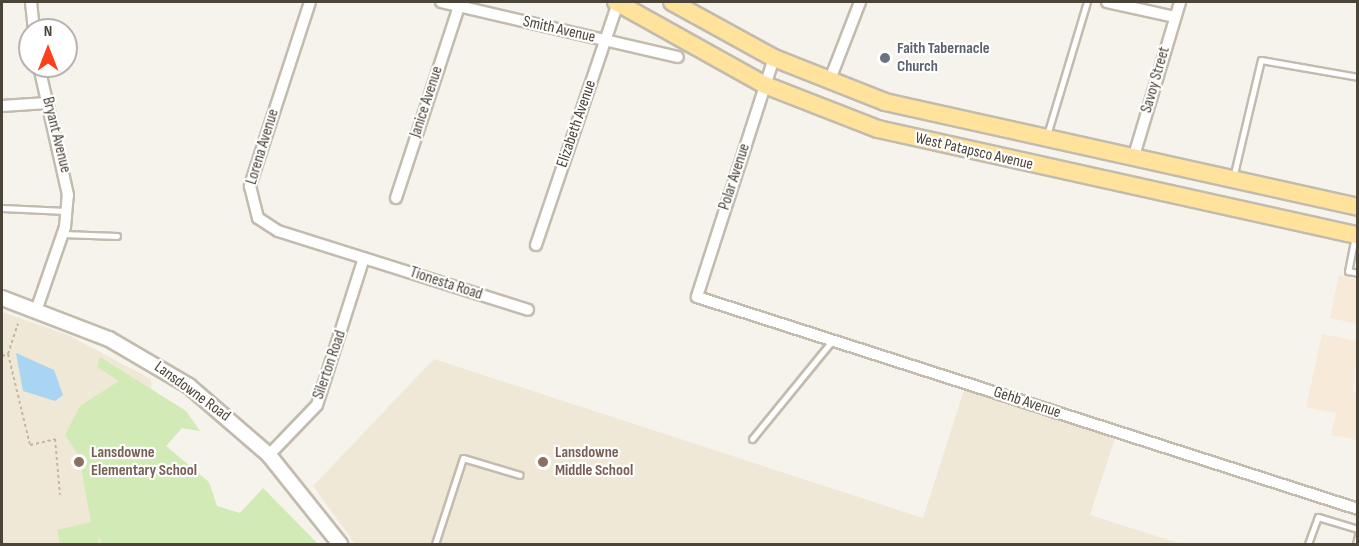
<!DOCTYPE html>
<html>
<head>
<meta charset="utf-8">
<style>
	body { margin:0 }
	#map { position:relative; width:1359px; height:546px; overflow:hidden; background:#f6f3ec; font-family:"Sofia Sans Condensed",sans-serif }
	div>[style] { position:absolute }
	.commercial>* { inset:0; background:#f7ead8 }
	.education>* { inset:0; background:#efe8d6 }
	.green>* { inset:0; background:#d2eab5 }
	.water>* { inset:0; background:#a9d4f2 }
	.path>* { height:2px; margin-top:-1px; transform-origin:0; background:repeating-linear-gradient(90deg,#c4b79f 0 3px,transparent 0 6px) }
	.roads { filter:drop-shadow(2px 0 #c2bbae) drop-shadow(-2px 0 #c2bbae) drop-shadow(0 2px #c2bbae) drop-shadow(0 -2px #c2bbae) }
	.service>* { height:5px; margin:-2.5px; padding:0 2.5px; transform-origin:2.5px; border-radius:2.5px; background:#fff }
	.minor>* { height:10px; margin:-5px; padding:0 5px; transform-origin:5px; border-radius:5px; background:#fff }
	.tertiary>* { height:14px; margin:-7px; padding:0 7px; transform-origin:7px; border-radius:7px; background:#fff }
	.primary>* { height:16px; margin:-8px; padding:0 8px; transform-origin:8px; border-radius:8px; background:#ffe39c }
	.dots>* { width:16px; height:16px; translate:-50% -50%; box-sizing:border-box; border:3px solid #fff; border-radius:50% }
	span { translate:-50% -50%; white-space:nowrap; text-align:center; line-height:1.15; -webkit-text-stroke:4.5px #fff; paint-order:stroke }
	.street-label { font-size:16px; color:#4b4439 }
	.worship-label { font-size:16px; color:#5b616d; font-weight:700 }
	.left { translate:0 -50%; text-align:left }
	.education-label { font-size:16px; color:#785e54; font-weight:700 }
	.frame { position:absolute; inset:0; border:3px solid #4b4439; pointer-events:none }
	.north { position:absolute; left:18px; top:18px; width:60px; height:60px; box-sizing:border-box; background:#fff; border:2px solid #b7b4b0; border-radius:50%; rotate:0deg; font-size:16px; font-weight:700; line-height:24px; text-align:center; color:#4b4439 }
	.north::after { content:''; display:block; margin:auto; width:21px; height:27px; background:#fc3f1d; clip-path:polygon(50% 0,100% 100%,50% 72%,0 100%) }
</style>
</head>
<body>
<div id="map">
	<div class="commercial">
		<div style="clip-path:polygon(1339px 275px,1357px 280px,1357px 324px,1330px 318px)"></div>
		<div style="clip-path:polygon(1322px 334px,1357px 341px,1353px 392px,1357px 394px,1357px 440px,1331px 435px,1336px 413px,1306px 407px)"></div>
	</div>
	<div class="education">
		<div style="clip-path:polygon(2px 312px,68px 335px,151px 379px,160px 544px,2px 544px)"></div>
		<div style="clip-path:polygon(434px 359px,923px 518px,964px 390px,1115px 438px,1090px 515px,1181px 544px,355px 544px,313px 486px)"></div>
	</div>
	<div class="green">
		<div style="clip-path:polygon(100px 357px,186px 411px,200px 431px,182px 428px,166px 446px,209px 482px,217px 506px,240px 513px,263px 488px,318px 544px,102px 544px,98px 536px,99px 544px,60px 544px,57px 530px,91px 522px,79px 456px,65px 435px,80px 406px,119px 381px,97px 367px)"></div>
	</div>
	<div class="water">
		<div style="clip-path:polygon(16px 353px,54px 370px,63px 395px,55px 401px,23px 391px)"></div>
	</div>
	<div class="path">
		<div style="left:8px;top:354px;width:32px;rotate:-72deg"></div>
		<div style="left:2px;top:356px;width:6px;rotate:-18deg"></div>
		<div style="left:8px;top:354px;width:94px;rotate:76.4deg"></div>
		<div style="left:30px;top:445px;width:26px;rotate:-13deg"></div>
		<div style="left:55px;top:439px;width:56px;rotate:84.9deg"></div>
	</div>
	<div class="roads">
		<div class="service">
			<div style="left:1047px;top:135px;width:139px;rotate:-73.3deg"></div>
			<div style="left:1233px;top:178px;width:121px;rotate:-76.7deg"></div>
			<div style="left:1261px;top:60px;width:98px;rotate:9.9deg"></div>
			<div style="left:2px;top:208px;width:64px;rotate:2.7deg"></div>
			<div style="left:63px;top:234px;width:54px;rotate:2.1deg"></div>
			<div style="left:1355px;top:236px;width:36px;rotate:101deg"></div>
			<div style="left:1348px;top:271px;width:10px;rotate:11deg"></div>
			<div style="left:752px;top:439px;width:127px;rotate:-50.8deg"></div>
			<div style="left:435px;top:544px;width:90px;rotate:-72deg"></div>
			<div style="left:463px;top:458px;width:59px;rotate:16.6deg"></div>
			<div style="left:1308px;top:544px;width:29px;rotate:-70deg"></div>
			<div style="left:1318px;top:517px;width:42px;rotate:16.7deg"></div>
			<div style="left:1356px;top:544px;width:9px;rotate:-77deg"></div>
		</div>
		<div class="minor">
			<div style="left:31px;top:2px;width:28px;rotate:84deg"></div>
			<div style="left:310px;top:2px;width:194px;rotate:108.1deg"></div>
			<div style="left:250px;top:186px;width:33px;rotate:76deg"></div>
			<div style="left:258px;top:218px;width:24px;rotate:33deg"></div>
			<div style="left:278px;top:231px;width:262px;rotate:17.5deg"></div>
			<div style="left:441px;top:2px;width:243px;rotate:13.1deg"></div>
			<div style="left:1107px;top:2px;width:70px;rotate:12.4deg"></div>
			<div style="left:774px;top:58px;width:251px;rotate:107.9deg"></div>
			<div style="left:697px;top:297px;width:694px;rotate:17.78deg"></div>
			<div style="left:829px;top:82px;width:86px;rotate:-68.8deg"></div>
			<div style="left:2px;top:106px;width:45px;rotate:-3.8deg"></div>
			<div style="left:1133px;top:159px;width:164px;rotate:-73.3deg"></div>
			<div style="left:396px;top:198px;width:202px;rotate:-71.8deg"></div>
			<div style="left:536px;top:245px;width:256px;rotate:-71.3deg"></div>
			<div style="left:37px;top:308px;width:86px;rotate:-70.9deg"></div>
			<div style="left:65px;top:227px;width:32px;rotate:-85deg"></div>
			<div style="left:68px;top:195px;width:132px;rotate:-102.7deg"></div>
			<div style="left:269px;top:455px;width:69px;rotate:-46.2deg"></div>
			<div style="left:317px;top:405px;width:154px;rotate:-72.3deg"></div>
		</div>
		<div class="tertiary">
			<div style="left:2px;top:298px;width:115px;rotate:21deg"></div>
			<div style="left:109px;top:339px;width:93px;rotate:30.4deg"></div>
			<div style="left:189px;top:386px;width:106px;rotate:40.8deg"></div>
			<div style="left:269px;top:455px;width:114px;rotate:51.4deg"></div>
		</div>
		<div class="primary">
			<div style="left:616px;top:2px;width:171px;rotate:29.1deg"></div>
			<div style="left:765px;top:85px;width:121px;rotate:21.3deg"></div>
			<div style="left:878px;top:129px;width:492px;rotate:12.5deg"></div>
			<div style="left:672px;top:2px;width:116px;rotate:28.8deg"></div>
			<div style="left:774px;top:58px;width:119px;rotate:21.6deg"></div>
			<div style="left:885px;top:102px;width:485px;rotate:12.5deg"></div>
		</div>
	</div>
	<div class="dots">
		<div style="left:885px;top:58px;background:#6b7280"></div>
		<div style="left:79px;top:462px;background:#8d6e63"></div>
		<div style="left:543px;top:462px;background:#8d6e63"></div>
	</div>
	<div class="street-label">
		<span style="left:559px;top:30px;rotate:13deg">Smith Avenue</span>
		<span style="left:1156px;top:80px;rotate:-74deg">Savoy Street</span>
		<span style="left:427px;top:102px;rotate:-72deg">Janice Avenue</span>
		<span style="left:577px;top:124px;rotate:-71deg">Elizabeth Avenue</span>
		<span style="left:56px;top:135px;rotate:76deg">Bryant Avenue</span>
		<span style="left:263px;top:147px;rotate:-73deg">Lorena Avenue</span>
		<span style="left:974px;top:152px;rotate:13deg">West Patapsco Avenue</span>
		<span style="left:735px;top:177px;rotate:-72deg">Polar Avenue</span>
		<span style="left:446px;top:284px;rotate:18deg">Tionesta Road</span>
		<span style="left:330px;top:365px;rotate:-71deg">Silerton Road</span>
		<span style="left:192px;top:392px;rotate:36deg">Lansdowne Road</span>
		<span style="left:1027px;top:403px;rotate:18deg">Gehb Avenue</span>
	</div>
	<div class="worship-label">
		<span class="left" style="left:897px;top:58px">Faith Tabernacle<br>Church</span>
	</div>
	<div class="education-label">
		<span class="left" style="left:91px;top:462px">Lansdowne<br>Elementary School</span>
		<span class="left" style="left:555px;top:462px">Lansdowne<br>Middle School</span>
	</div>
	<div class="frame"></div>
	<div class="north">N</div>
</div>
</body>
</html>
